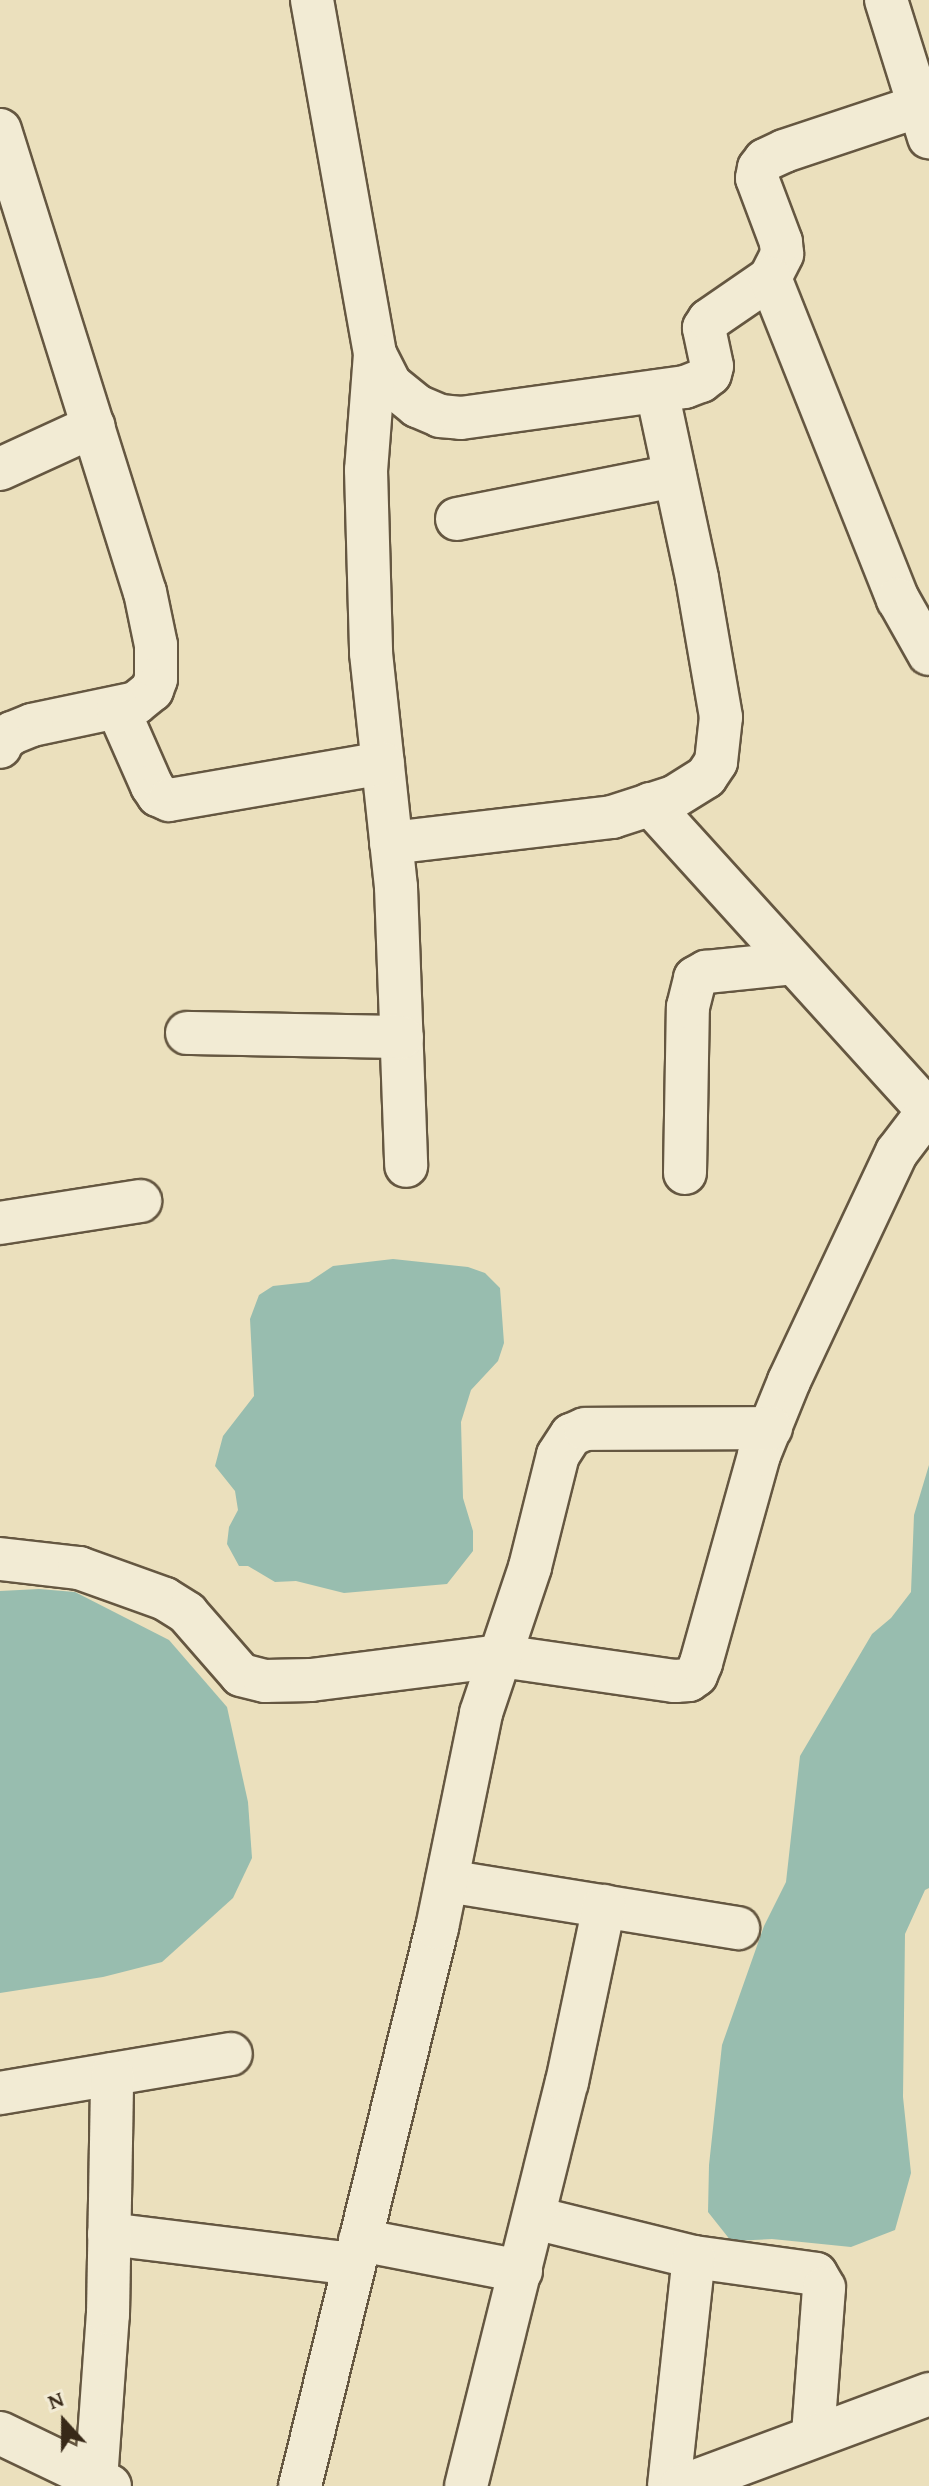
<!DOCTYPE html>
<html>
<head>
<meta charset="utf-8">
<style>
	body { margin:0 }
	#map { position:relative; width:929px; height:2486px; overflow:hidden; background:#ebe0bd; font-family:"Gentium Book Plus",serif }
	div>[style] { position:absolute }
	.water>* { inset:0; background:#98bdaf }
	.roads { filter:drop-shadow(2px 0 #655741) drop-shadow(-2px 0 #655741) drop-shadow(0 2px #655741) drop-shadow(0 -2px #655741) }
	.minor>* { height:42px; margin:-21px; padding:0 21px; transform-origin:21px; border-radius:21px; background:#f2ebd4 }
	span { translate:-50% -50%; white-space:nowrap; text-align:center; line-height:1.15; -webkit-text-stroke:6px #f2ebd4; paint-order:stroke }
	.north { position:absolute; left:24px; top:2382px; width:80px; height:80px; -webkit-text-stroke:6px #f2ebd4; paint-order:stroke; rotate:339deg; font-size:22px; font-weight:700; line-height:32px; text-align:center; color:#382918 }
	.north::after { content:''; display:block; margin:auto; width:28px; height:36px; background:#382918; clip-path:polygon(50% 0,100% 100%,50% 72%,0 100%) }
</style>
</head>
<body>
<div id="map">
	<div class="water">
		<div style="clip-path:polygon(393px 1259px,468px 1267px,485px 1273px,500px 1288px,504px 1343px,498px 1361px,471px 1390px,461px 1422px,463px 1498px,473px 1531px,473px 1551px,447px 1584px,344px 1593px,296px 1581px,275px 1582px,248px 1566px,239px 1566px,227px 1544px,229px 1527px,238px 1510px,235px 1491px,215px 1466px,223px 1436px,254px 1396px,250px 1319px,259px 1295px,273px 1286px,309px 1282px,333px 1266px)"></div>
		<div style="clip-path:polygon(929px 1465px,929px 1888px,925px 1890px,905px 1934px,903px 2097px,911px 2173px,895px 2230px,851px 2247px,772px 2239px,731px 2241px,708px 2212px,709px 2165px,722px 2045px,764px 1926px,786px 1882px,800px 1756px,872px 1634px,891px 1618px,911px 1592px,914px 1515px)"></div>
		<div style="clip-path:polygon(39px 1589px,75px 1592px,169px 1640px,227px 1707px,248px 1802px,252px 1858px,233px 1898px,162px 1962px,103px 1977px,0 1993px,0 1591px)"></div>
	</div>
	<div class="roads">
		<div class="minor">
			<div style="left:312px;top:0;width:360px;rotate:79.9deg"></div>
			<div style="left:375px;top:354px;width:34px;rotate:63deg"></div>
			<div style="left:390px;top:384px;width:35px;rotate:39deg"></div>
			<div style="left:417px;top:406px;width:25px;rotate:23deg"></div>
			<div style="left:440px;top:416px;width:21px;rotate:5deg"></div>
			<div style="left:461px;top:418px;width:226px;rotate:-7.9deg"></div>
			<div style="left:685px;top:387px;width:17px;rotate:-21deg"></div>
			<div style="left:701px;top:381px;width:11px;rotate:-38deg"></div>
			<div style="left:710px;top:374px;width:8px;rotate:-76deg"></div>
			<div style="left:712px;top:366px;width:39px;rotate:-102deg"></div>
			<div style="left:704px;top:328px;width:9px;rotate:-58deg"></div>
			<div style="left:709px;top:320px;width:74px;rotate:-34.5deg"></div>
			<div style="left:770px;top:278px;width:27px;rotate:-63deg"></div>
			<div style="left:782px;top:254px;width:12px;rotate:-95deg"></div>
			<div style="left:781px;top:242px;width:68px;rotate:-110.6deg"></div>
			<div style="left:757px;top:178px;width:10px;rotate:-79deg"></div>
			<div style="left:759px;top:168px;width:10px;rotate:-53deg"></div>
			<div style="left:765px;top:160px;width:21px;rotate:-25deg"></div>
			<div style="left:784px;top:151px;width:142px;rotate:-18.4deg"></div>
			<div style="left:886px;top:0;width:144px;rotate:72.6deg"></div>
			<div style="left:0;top:130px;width:484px;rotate:72.6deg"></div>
			<div style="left:145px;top:592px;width:54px;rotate:78.3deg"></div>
			<div style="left:156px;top:645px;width:34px;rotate:90deg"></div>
			<div style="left:156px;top:679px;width:12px;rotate:110deg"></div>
			<div style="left:152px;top:690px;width:21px;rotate:141deg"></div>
			<div style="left:136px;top:703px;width:106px;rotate:168.1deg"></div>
			<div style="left:32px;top:725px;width:22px;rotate:158deg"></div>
			<div style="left:12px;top:733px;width:13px;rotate:141deg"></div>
			<div style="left:2px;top:741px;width:6px;rotate:108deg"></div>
			<div style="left:770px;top:278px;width:346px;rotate:68.3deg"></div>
			<div style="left:898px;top:599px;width:63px;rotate:60.6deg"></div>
			<div style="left:375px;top:354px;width:116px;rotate:94.4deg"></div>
			<div style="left:366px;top:470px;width:183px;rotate:88.4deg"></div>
			<div style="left:371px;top:653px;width:235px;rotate:83.9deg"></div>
			<div style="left:396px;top:887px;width:279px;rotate:87.9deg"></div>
			<div style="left:0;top:469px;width:103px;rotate:-24.6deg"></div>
			<div style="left:457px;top:519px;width:222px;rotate:-11.2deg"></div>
			<div style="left:118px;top:709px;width:84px;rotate:66.2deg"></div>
			<div style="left:152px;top:786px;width:11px;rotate:56deg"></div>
			<div style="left:158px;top:795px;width:12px;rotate:24deg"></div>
			<div style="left:169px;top:800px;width:217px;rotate:-9.8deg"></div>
			<div style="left:650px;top:804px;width:414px;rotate:47.8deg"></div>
			<div style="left:391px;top:843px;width:223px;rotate:-6.7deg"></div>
			<div style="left:612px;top:817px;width:65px;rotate:-17.9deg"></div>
			<div style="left:674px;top:797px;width:38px;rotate:-32deg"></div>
			<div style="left:706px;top:777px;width:18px;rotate:-56deg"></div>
			<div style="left:716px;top:762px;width:45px;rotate:-83.7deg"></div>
			<div style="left:721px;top:717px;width:141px;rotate:-99.8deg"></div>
			<div style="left:697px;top:578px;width:191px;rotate:-102.1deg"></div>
			<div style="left:187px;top:1033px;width:215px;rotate:1.1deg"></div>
			<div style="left:685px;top:1173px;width:166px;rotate:-89deg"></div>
			<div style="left:688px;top:1007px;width:30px;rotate:-76deg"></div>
			<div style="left:695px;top:978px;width:13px;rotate:-29deg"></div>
			<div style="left:706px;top:972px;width:88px;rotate:-5.8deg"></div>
			<div style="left:0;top:1223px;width:142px;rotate:-8.9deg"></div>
			<div style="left:0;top:1559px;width:80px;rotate:6.5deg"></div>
			<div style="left:79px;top:1568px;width:91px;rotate:19.8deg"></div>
			<div style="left:165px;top:1599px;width:26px;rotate:32deg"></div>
			<div style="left:187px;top:1613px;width:82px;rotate:48.9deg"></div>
			<div style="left:241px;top:1675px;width:25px;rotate:14deg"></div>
			<div style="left:265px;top:1681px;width:46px;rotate:-1.2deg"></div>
			<div style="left:311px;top:1680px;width:192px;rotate:-7.2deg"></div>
			<div style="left:501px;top:1656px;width:176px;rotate:8.2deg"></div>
			<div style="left:675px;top:1681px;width:14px;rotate:-4deg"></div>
			<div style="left:689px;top:1680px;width:9px;rotate:-36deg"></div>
			<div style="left:696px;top:1675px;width:13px;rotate:-67deg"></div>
			<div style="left:701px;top:1663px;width:216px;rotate:-74.4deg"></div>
			<div style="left:759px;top:1455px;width:80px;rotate:-67.9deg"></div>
			<div style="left:789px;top:1381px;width:253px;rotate:-64.8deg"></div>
			<div style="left:897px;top:1152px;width:53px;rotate:-52.7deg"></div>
			<div style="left:447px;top:1881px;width:295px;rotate:9.2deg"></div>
			<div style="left:0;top:2093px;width:234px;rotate:-9.6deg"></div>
			<div style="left:535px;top:2218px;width:164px;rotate:13.8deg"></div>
			<div style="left:694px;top:2257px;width:123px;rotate:7.9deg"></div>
			<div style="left:816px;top:2274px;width:16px;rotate:60deg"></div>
			<div style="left:824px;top:2288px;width:147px;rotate:94.3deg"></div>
			<div style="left:109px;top:2234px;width:246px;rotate:7deg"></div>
			<div style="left:360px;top:2240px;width:164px;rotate:10.9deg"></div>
			<div style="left:0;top:2433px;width:122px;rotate:25.7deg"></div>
			<div style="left:96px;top:2480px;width:166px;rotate:-85.9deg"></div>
			<div style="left:108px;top:2314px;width:240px;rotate:-89deg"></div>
			<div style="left:300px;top:2486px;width:575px;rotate:-76.21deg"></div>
			<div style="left:437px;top:1928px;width:219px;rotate:-78.4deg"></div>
			<div style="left:481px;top:1713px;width:154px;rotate:-71.4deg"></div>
			<div style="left:530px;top:1567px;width:115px;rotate:-76deg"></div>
			<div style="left:558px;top:1455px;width:24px;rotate:-57deg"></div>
			<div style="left:571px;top:1435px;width:15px;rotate:-23deg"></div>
			<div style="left:585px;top:1429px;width:186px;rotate:-0.3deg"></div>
			<div style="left:466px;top:2486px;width:416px;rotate:-76deg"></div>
			<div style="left:567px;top:2082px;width:180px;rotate:-78.1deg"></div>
			<div style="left:669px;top:2486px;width:230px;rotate:-83.8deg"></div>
			<div style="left:682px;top:2486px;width:264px;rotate:-20.4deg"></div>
		</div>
	</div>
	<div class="north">N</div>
</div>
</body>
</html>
